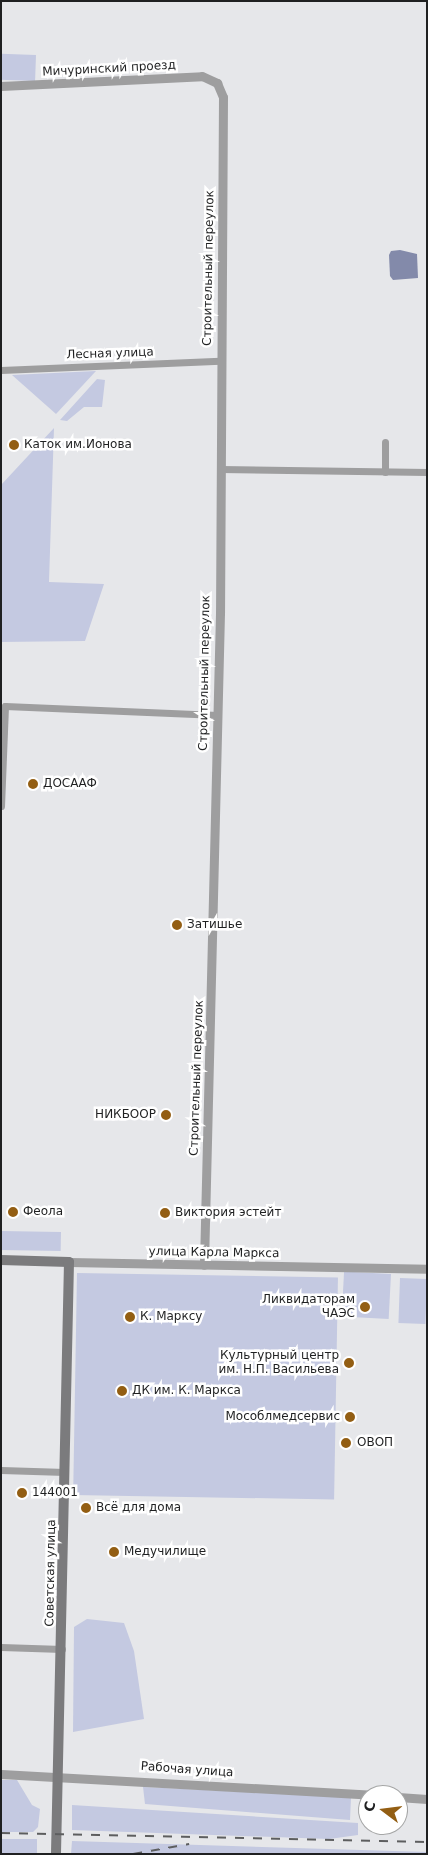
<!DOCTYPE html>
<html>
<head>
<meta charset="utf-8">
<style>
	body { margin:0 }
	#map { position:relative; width:428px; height:1855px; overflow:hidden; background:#e6e7ea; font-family:"DejaVu Sans",sans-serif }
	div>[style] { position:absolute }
	.green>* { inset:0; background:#c4c9e1; transform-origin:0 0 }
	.water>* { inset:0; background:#838aaa }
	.minor>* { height:7px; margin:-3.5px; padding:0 3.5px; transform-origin:3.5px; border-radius:3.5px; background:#9e9e9f }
	.tertiary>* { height:9px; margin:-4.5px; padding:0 4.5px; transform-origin:4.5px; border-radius:4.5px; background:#9e9e9f }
	.secondary>* { height:10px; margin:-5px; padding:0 5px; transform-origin:5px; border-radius:5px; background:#7b7b7d }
	.rail>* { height:2px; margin-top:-1px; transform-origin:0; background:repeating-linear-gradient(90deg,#5d5e5f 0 9px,transparent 0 18px) }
	.dots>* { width:14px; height:14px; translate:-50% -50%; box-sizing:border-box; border:2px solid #fff; border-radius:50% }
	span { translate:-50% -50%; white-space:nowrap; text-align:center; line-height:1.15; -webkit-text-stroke:5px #fff; paint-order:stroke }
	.street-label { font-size:12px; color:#1f2021 }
	.poi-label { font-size:12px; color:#1f2021 }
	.left { translate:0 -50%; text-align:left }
	.right { translate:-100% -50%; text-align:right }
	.frame { position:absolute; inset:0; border:2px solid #1f2021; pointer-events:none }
	.north { position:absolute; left:358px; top:1785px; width:50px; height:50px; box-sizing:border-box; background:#fff; border:1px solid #a5a6a6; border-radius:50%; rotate:285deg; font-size:14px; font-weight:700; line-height:20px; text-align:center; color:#1f2021 }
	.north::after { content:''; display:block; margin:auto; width:18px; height:22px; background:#935e13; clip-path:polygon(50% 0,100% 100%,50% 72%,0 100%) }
</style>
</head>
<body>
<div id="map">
	<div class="green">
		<div style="left:36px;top:55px;width:26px;height:35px;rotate:92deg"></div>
		<div style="clip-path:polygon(96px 371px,56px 414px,12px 375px)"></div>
		<div style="clip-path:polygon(97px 379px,105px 380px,102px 407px,84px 407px,67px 421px,60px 420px)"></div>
		<div style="clip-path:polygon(54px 428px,49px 582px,104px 584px,85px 641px,1px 642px,1px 485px)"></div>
		<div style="left:1px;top:1231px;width:60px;height:19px;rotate:1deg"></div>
		<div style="left:77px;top:1273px;width:261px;height:222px;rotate:1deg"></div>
		<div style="left:391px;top:1274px;width:45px;height:47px;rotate:93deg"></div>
		<div style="left:400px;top:1278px;width:27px;height:45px;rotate:2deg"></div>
		<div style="clip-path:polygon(87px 1619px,124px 1623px,134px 1651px,144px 1719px,73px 1732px,74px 1627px)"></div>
		<div style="clip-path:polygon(1px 1780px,17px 1780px,32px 1805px,40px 1809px,38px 1827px,33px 1832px,1px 1832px)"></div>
		<div style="clip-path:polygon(143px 1787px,351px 1797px,350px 1820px,145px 1804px)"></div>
		<div style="clip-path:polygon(72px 1805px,358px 1823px,358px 1835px,329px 1839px,72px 1830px)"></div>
		<div style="left:1px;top:1839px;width:36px;height:15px"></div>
		<div style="clip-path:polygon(72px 1841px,427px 1852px,427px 1854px,71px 1854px)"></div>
	</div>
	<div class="water">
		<div style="clip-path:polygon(400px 250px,417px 254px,418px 278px,393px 280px,390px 276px,389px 255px,391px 251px)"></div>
	</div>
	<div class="minor">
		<div style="left:1px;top:370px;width:219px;rotate:-2.4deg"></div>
		<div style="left:385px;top:442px;width:30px;rotate:90deg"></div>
		<div style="left:220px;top:469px;width:207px;rotate:0.8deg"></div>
		<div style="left:1px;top:806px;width:100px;rotate:-87.7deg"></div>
		<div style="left:5px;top:706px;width:213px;rotate:2.4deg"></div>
		<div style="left:1px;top:1470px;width:64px;rotate:1.8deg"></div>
		<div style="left:1px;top:1647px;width:61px;rotate:1.9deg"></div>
	</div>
	<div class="tertiary">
		<div style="left:1px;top:86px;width:201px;rotate:-2.8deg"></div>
		<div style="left:202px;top:76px;width:17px;rotate:25deg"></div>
		<div style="left:217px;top:83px;width:15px;rotate:67deg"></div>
		<div style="left:223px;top:97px;width:516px;rotate:90.33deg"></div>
		<div style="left:220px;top:613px;width:652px;rotate:91.41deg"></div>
		<div style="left:69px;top:1262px;width:358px;rotate:1.1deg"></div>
		<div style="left:1px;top:1774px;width:371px;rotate:3.2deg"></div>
		<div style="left:398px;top:1797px;width:29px;rotate:4deg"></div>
	</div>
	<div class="secondary">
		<div style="left:1px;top:1260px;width:68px;rotate:1.7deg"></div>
		<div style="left:69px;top:1262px;width:592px;rotate:91.26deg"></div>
	</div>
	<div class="rail">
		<div style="left:1px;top:1833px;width:426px;rotate:1.2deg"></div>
		<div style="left:133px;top:1854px;width:57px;rotate:-10.1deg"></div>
	</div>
	<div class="dots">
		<div style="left:14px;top:445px;background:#935e13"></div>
		<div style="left:33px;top:784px;background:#935e13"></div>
		<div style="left:177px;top:925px;background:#935e13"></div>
		<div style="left:166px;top:1115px;background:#935e13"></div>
		<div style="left:13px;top:1212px;background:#935e13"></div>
		<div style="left:165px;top:1213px;background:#935e13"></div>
		<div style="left:365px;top:1307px;background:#935e13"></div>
		<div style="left:130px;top:1317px;background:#935e13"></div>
		<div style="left:349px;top:1363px;background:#935e13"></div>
		<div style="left:122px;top:1391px;background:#935e13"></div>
		<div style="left:350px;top:1417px;background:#935e13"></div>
		<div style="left:346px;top:1443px;background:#935e13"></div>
		<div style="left:22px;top:1493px;background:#935e13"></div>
		<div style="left:86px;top:1508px;background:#935e13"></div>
		<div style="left:114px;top:1552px;background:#935e13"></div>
	</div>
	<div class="street-label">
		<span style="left:109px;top:69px;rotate:-3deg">Мичуринский проезд</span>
		<span style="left:209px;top:268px;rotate:-89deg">Строительный переулок</span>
		<span style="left:110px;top:354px;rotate:-2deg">Лесная улица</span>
		<span style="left:205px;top:673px;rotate:-89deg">Строительный переулок</span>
		<span style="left:197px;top:1078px;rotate:-88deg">Строительный переулок</span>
		<span style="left:214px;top:1253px;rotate:1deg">улица Карла Маркса</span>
		<span style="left:51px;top:1573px;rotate:-89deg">Советская улица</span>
		<span style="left:187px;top:1770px;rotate:4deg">Рабочая улица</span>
	</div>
	<div class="poi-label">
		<span class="left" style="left:24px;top:445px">Каток им.Ионова</span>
		<span class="left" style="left:43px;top:784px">ДОСААФ</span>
		<span class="left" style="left:187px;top:925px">Затишье</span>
		<span class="right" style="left:156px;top:1115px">НИКБООР</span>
		<span class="left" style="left:23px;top:1212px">Феола</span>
		<span class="left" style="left:175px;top:1213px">Виктория эстейт</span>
		<span class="right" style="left:355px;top:1307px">Ликвидаторам<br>ЧАЭС</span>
		<span class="left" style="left:140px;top:1317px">К. Марксу</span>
		<span class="right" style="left:339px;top:1363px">Культурный центр<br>им. Н.П. Васильева</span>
		<span class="left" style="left:132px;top:1391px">ДК им. К. Маркса</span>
		<span class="right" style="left:340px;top:1417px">Мособлмедсервис</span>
		<span class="left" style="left:357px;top:1443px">ОВОП</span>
		<span class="left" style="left:32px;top:1493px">144001</span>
		<span class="left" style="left:96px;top:1508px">Всё для дома</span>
		<span class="left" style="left:124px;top:1552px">Медучилище</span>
	</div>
	<div class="frame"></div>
	<div class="north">С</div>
</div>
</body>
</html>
